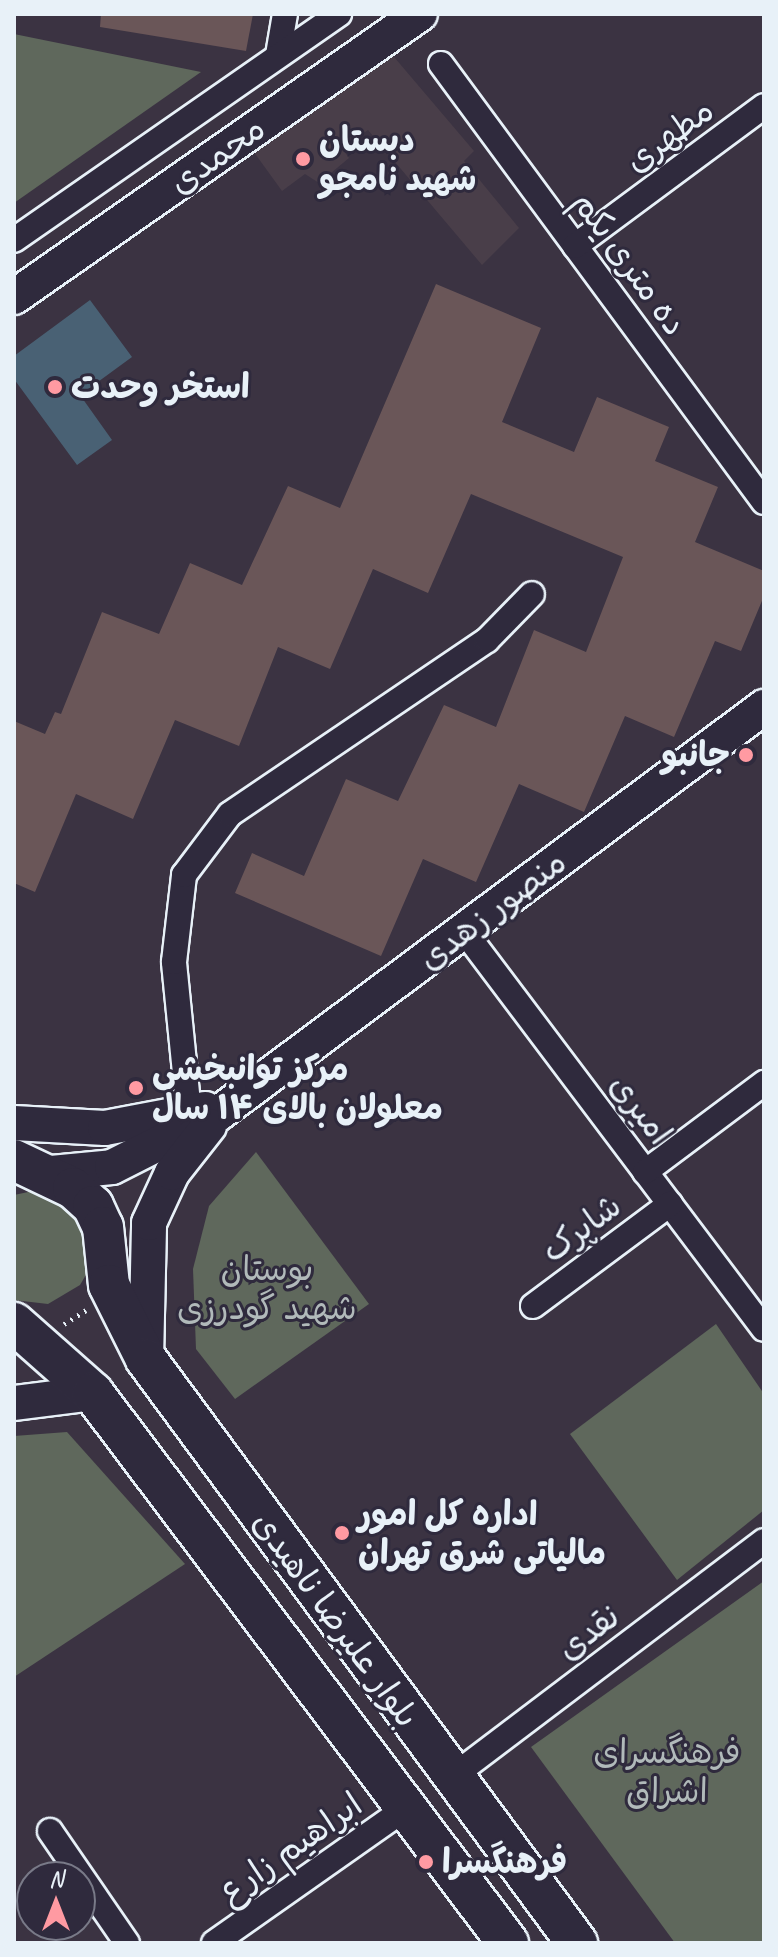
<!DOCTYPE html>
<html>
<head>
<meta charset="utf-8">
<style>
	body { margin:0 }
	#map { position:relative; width:778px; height:1957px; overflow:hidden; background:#3b3342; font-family:Caveat,"Playpen Sans Arabic",sans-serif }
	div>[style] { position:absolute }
	.built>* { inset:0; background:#493e49 }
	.green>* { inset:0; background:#5f685c }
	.water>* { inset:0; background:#496174 }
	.building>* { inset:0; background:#6a5658 }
	.path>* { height:5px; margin-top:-2.5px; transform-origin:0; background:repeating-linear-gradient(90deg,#e8f1f8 0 2px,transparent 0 8px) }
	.roads { filter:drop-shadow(2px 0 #e8f1f8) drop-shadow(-2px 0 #e8f1f8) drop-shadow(0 2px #e8f1f8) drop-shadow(0 -2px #e8f1f8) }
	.street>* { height:24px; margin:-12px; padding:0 12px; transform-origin:12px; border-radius:12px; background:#2f2a3d }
	.secondary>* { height:34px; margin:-17px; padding:0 17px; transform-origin:17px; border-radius:17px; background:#2f2a3d }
	.primary>* { height:40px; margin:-20px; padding:0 20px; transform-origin:20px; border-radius:20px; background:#2f2a3d }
	.dots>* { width:22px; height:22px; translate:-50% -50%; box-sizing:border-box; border:4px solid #2f2a3d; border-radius:50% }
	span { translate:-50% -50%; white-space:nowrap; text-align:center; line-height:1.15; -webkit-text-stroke:6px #2f2a3d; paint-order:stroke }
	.street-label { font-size:34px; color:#e8f1f8 }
	.poi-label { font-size:34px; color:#e8f1f8; font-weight:700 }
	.left { translate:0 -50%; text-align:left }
	.right { translate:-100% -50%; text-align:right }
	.park-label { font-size:34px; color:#b1baba }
	.frame { position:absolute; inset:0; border:16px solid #e8f1f8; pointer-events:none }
	.north { position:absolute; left:16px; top:1861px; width:80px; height:80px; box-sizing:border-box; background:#2f2a3d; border:2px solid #797a88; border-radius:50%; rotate:0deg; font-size:22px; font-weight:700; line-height:32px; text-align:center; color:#e8f1f8 }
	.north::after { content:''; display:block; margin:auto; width:28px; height:36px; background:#ff9aa2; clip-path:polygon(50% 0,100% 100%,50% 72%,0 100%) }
</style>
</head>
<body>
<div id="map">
	<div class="built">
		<div style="clip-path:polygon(389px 51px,474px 151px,464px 161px,519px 228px,482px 265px,368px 130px,342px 148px,349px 158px,319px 183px,305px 174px,282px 191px,251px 148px)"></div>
	</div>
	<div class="green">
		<div style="clip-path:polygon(14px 34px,201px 72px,14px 203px)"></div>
		<div style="clip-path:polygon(256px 1152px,369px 1304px,235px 1399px,196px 1349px,193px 1269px,209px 1206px)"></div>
		<div style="clip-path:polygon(33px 1191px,82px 1214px,90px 1268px,80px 1285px,48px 1304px,14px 1300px,14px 1195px)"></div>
		<div style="clip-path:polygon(716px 1324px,764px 1394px,764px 1510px,677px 1580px,570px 1434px)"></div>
		<div style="clip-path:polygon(67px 1432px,185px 1564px,14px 1677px,14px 1436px)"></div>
		<div style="clip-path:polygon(764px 1581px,764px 1943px,675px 1943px,531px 1747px)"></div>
	</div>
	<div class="water">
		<div style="clip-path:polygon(90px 300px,132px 357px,80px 395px,112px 440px,77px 465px,14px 379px,14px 356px)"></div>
	</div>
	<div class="building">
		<div style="clip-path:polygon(101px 14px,253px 14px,246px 51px,100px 27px)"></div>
		<div style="clip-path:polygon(436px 284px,541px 328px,502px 422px,574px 452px,597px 397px,669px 427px,655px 461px,718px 487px,695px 542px,764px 571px,764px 596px,741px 651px,715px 641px,674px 737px,625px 716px,584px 812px,519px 784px,476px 882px,423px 859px,381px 956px,235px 893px,252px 853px,304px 876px,346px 779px,398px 801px,444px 705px,496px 727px,534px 630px,586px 652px,623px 557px,471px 494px,428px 593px,373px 569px,330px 669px,278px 647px,239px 746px,175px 720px,133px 819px,76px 794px,35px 892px,14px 883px,14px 721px,45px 734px,55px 712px,61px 714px,102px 612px,159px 634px,190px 563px,242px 585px,288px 486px,340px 508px)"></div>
	</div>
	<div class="path">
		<div style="left:64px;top:1324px;width:26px;rotate:-32deg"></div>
	</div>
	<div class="roads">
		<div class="street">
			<div style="left:278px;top:55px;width:42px;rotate:-80.3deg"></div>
			<div style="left:441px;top:64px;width:544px;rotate:53.59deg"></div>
			<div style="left:14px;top:240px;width:396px;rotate:-34.8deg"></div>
			<div style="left:575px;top:246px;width:235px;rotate:-36.5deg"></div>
			<div style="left:464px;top:931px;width:498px;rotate:53deg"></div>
			<div style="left:189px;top:1113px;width:152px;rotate:-95.7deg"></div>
			<div style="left:174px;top:962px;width:88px;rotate:-83.4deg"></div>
			<div style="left:184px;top:875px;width:76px;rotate:-53deg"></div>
			<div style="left:230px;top:814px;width:310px;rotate:-34.1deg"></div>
			<div style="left:487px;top:640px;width:64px;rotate:-45.6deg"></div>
			<div style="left:645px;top:1172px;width:149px;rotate:-36.8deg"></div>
			<div style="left:533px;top:1306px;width:171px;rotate:-36.7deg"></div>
			<div style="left:452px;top:1777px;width:391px;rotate:-37.1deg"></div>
			<div style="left:50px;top:1831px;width:136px;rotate:55.5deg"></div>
			<div style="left:214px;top:1943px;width:235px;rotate:-35.1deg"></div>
		</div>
		<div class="secondary">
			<div style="left:14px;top:297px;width:495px;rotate:-34.9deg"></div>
			<div style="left:14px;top:1123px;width:91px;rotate:3.1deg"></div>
			<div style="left:105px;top:1128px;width:102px;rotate:-10.8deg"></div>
			<div style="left:41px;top:1174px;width:71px;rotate:-5.6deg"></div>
			<div style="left:112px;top:1167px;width:120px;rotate:-26.8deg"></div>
			<div style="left:219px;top:1113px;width:680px;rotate:-36.68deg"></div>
			<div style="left:146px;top:1359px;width:136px;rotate:-88.7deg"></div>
			<div style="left:149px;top:1223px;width:55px;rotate:-65.3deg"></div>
			<div style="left:172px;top:1173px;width:60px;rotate:-51.8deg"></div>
			<div style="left:14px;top:1403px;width:80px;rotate:-7.2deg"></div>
		</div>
		<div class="primary">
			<div style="left:14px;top:1160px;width:65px;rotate:25.4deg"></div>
			<div style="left:73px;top:1188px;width:27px;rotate:42deg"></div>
			<div style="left:93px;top:1206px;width:23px;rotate:65deg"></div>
			<div style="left:103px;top:1227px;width:58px;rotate:84.1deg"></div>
			<div style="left:109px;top:1285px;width:83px;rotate:63.4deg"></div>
			<div style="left:146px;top:1359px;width:726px;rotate:53.57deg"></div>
			<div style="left:14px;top:1323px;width:106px;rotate:41.5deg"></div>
			<div style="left:93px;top:1393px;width:689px;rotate:52.96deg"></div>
		</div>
	</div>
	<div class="dots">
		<div style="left:303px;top:159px;background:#ff9aa2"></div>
		<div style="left:55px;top:387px;background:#ff9aa2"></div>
		<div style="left:746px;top:755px;background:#ff9aa2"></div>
		<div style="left:136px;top:1088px;background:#ff9aa2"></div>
		<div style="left:342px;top:1533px;background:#ff9aa2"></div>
		<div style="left:426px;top:1862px;background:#ff9aa2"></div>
	</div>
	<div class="street-label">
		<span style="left:669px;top:135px;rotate:-36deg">مطهری</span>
		<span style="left:217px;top:155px;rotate:-35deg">محمدی</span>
		<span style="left:630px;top:263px;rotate:54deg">ده متری یکم</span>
		<span style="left:492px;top:910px;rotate:-37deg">منصور زهدی</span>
		<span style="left:641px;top:1109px;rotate:53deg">امیری</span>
		<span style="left:581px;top:1228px;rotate:-37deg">شاپرک</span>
		<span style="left:336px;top:1619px;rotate:54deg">بلوار علیرضا ناهیدی</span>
		<span style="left:588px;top:1632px;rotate:-37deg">نقدی</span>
		<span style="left:290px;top:1848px;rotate:-35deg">ابراهیم زارع</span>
	</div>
	<div class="poi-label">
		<span class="left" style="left:319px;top:159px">دبستان<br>شهید نامجو</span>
		<span class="left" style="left:71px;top:387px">استخر وحدت</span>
		<span class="right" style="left:730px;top:755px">جانبو</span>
		<span class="left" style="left:152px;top:1088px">مرکز توانبخشی<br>معلولان بالای ۱۴ سال</span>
		<span class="left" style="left:358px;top:1533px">اداره کل امور<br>مالیاتی شرق تهران</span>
		<span class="left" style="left:442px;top:1862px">فرهنگسرا</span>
	</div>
	<div class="park-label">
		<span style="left:267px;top:1288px">بوستان<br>شهید گودرزی</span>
		<span style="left:667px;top:1771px">فرهنگسرای<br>اشراق</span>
	</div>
	<div class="frame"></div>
	<div class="north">N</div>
</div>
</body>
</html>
